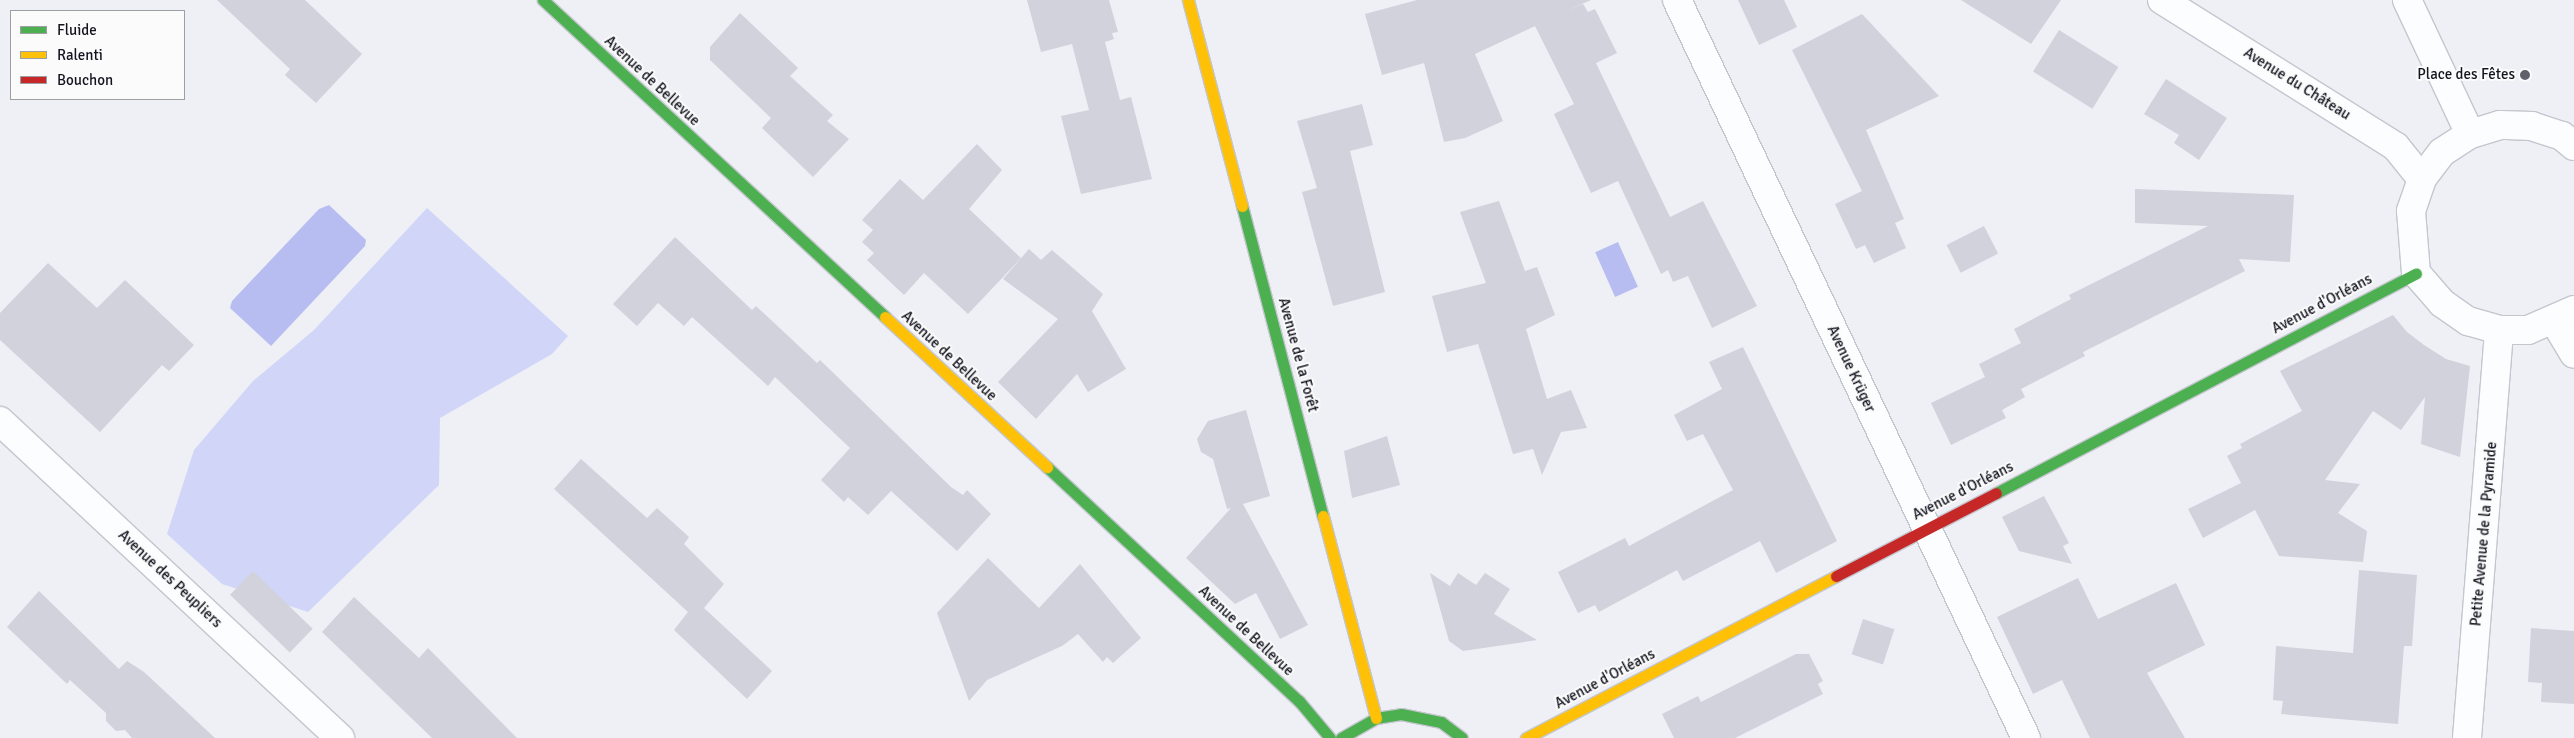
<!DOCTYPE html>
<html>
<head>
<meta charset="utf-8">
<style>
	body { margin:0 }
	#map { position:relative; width:2574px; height:738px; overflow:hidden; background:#eef0f6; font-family:Signika,sans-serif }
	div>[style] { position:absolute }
	.green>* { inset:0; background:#d1d5f7 }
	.water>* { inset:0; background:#b8bdf1; transform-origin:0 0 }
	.building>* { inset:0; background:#d1d2dc; transform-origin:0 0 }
	.roads { filter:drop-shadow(1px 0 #c4c6ce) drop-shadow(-1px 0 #c4c6ce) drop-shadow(0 1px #c4c6ce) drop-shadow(0 -1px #c4c6ce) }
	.street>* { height:28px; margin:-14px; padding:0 14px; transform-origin:14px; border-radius:14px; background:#fcfdfe }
	.fast>* { height:11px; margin:-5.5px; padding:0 5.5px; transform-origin:5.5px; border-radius:5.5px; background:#4caf50 }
	.slow>* { height:11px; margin:-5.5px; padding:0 5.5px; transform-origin:5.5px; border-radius:5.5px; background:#ffc107 }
	.jam>* { height:11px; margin:-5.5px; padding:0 5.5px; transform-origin:5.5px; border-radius:5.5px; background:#c62828 }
	.dots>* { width:14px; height:14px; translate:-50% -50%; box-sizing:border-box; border:2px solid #fbfbfb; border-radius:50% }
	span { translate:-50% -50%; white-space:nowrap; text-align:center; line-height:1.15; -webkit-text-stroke:4px #fbfbfb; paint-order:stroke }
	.poi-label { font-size:15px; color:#13141f }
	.right { translate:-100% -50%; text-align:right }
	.street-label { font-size:15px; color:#13141f }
	.legend { position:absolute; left:10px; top:10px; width:175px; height:90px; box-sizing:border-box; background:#fbfbfb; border:1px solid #9e9fa3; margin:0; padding:6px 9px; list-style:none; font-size:15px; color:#13141f }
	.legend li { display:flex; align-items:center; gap:10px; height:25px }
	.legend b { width:25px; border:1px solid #9e9fa3 }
</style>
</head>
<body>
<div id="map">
	<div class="green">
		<div style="clip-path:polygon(427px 208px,568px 336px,552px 354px,440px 418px,439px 485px,308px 612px,222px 584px,167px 534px,194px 450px,253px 381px,314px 330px)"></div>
	</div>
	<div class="water">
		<div style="clip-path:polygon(329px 205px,366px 240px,365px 246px,271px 346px,230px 308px,232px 301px,319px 209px)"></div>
		<div style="left:1618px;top:242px;width:49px;height:25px;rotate:66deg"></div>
	</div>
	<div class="building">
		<div style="clip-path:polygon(217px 0,305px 0,362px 54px,316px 103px,285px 75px,290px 69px)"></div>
		<div style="clip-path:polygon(1027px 0,1109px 0,1118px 32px,1112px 33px,1114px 39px,1105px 42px,1120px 100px,1131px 97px,1152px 179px,1081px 194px,1061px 116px,1089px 110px,1072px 44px,1041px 52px)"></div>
		<div style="clip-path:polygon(1417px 0,1591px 0,1564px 12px,1583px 4px,1588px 12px,1595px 9px,1617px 53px,1596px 63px,1670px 217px,1703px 201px,1757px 306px,1712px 328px,1688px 276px,1673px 282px,1668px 270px,1661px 274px,1618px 181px,1591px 193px,1554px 114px,1574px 104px,1535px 26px,1475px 54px,1503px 121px,1465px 138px,1444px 142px,1424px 63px,1382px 75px,1365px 14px)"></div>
		<div style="clip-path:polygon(1738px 0,1784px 0,1797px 27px,1759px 45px)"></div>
		<div style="clip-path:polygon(1961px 0,2061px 0,2031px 44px)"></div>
		<div style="clip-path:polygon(740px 13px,798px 68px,790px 76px,833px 115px,827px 121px,849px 139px,813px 177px,762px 128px,771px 118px,710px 60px,710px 47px)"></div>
		<div style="clip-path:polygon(1862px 14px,1939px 96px,1866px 130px,1904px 219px,1895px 223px,1906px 248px,1874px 263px,1865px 245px,1856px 249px,1835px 204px,1862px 191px,1792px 50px)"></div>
		<div style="left:2059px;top:30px;width:70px;height:49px;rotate:32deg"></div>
		<div style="clip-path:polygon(2166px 79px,2227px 118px,2199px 160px,2174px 143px,2179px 135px,2144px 114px)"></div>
		<div style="clip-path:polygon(1362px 104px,1373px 145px,1350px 151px,1385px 292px,1333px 306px,1302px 192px,1317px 188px,1297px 121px)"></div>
		<div style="clip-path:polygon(977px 144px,1002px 170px,969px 209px,1021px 258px,968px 314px,924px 273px,904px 295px,867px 260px,874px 253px,862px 242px,873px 230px,862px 220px,900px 179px,923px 200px)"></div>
		<div style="clip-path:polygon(2135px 189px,2294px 195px,2290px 262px,2239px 259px,2245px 271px,2083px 352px,2085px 356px,2021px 389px,2025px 397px,2002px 410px,2006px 418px,1951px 445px,1931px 403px,1985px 377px,1979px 364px,2021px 343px,2014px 329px,2071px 299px,2069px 295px,2208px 226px,2135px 223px)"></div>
		<div style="clip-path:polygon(1499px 201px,1525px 271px,1537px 267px,1555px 315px,1526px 329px,1547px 399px,1571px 390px,1587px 428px,1561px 432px,1542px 475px,1533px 449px,1513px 454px,1478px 344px,1447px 352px,1432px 296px,1486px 283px,1460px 212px)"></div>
		<div style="left:1984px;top:226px;width:31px;height:42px;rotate:63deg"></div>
		<div style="clip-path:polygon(675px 237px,752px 310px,756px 306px,817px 363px,820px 360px,951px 487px,963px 495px,967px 490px,991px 514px,957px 551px,891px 491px,868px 515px,848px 497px,844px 502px,821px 480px,850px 448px,775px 377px,768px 386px,692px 317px,684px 326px,658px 303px,637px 326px,613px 304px)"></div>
		<div style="clip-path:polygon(1029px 249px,1041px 260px,1052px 250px,1103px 294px,1092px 311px,1126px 369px,1088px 392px,1077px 374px,1036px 419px,998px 382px,1058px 319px,1003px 279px)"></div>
		<div style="clip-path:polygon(48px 263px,97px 308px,125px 280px,194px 345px,169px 371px,162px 365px,100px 432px,0 340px,0 313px)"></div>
		<div style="clip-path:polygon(2393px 315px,2407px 332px,2424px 345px,2446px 359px,2470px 366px,2460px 457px,2421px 444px,2425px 397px,2401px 430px,2373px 411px,2325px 480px,2360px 484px,2338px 513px,2367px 531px,2363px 562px,2279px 556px,2255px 510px,2203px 538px,2188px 509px,2241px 483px,2227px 456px,2242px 448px,2240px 444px,2302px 411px,2280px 371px)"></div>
		<div style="clip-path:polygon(1743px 347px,1837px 541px,1776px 573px,1760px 541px,1683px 581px,1677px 570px,1599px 612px,1595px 605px,1578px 613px,1558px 572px,1625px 538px,1629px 546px,1733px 490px,1703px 434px,1687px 441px,1674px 415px,1722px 389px,1709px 362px)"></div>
		<div style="clip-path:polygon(1246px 410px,1270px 496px,1243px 504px,1308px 625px,1280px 639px,1256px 593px,1235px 604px,1186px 558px,1231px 508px,1227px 509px,1213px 459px,1201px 452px,1197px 439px,1208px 421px)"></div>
		<div style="clip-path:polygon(1387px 436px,1400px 485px,1352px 498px,1344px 451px)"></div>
		<div style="clip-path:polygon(581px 459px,647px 518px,657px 508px,689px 537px,684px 544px,724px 584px,704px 608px,772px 671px,747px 699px,674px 630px,688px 612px,554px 489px)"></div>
		<div style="clip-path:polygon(2044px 496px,2069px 543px,2063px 546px,2072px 564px,2019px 551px,2002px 517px)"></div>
		<div style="clip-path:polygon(988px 558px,1039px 608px,1080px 564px,1141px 638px,1113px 663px,1107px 657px,1103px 662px,1078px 634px,1062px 646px,987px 680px,969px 701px,937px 613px)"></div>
		<div style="clip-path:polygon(2359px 570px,2417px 575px,2412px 646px,2404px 646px,2398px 724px,2281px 714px,2283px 701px,2273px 700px,2276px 646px,2353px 653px)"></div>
		<div style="left:253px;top:571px;width:83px;height:33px;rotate:44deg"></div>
		<div style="clip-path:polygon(1430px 573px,1450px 586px,1458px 573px,1476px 585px,1485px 573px,1510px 589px,1494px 614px,1537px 640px,1463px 651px,1449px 641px)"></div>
		<div style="clip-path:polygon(2078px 578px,2098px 619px,2176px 583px,2205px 645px,2147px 673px,2185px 738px,2090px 738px,2062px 680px,2033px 694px,1997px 617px)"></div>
		<div style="clip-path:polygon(39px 591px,119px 669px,127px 661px,144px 672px,215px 738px,132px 738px,125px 730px,116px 731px,106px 721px,106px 713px,70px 680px,67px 684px,7px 627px)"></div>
		<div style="clip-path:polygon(354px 597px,419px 658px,428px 648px,517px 738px,432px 738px,322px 632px)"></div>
		<div style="left:1863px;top:619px;width:33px;height:37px;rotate:18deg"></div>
		<div style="clip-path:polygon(2531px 628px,2574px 631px,2574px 704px,2541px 702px,2542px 683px,2528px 682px)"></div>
		<div style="clip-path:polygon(1796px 654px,1809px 654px,1823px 681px,1818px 684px,1823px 694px,1735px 738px,1674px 738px,1662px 714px,1698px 696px,1701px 702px)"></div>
	</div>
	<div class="roads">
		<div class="street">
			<div style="left:1677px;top:0;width:816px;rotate:64.69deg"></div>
			<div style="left:2162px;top:0;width:276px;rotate:32.1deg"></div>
			<div style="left:2396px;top:147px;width:41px;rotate:50.9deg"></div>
			<div style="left:2407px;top:0;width:148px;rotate:64.8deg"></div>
			<div style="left:2574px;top:146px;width:16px;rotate:-140deg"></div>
			<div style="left:2562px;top:136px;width:32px;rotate:-162deg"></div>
			<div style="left:2532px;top:126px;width:32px;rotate:-178deg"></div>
			<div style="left:2500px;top:125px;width:31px;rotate:163deg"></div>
			<div style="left:2470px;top:134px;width:33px;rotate:147deg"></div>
			<div style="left:2442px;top:152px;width:34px;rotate:127deg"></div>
			<div style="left:2422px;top:179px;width:34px;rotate:109deg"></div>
			<div style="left:2411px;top:211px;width:62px;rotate:85.4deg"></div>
			<div style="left:2416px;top:273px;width:40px;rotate:49deg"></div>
			<div style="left:2442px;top:303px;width:32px;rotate:35deg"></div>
			<div style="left:2468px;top:321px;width:32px;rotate:16deg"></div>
			<div style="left:2499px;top:330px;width:29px"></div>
			<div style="left:2528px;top:330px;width:50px;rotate:-23.5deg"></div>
			<div style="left:2555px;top:322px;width:37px;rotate:59deg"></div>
			<div style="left:0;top:421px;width:465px;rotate:43deg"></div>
			<div style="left:2467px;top:738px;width:409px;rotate:-85.5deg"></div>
		</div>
		<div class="fast">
			<div style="left:543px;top:0;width:466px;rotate:42.8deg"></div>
			<div style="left:1242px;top:206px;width:320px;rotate:75.4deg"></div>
			<div style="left:1047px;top:467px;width:344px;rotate:42.9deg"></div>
			<div style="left:1299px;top:701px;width:48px;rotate:50deg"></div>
			<div style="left:1996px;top:493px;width:474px;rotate:-27.6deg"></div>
			<div style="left:1341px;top:738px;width:40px;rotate:-29.7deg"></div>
			<div style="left:1376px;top:718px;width:25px;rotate:-9deg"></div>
			<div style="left:1401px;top:714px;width:41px;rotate:11.3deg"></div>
			<div style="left:1441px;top:722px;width:26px;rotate:37deg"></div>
		</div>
		<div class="slow">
			<div style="left:1188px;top:0;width:213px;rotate:75.3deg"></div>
			<div style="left:885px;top:317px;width:221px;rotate:42.8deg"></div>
			<div style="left:1323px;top:516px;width:209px;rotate:75.3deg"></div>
			<div style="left:1526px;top:738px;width:350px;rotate:-27.6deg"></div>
		</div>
		<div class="jam">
			<div style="left:1836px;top:576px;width:180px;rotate:-27.4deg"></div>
		</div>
	</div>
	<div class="dots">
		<div style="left:2525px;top:75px;background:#60616a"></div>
	</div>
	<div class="poi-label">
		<span class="right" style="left:2515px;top:75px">Place des Fêtes</span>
	</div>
	<div class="street-label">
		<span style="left:652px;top:81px;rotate:43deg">Avenue de Bellevue</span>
		<span style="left:2297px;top:84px;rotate:32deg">Avenue du Château</span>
		<span style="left:2322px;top:304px;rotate:-28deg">Avenue d'Orléans</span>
		<span style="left:1298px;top:355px;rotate:75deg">Avenue de la Forêt</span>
		<span style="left:949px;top:356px;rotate:43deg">Avenue de Bellevue</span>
		<span style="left:1851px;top:369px;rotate:65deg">Avenue Krüger</span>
		<span style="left:1963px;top:491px;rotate:-27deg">Avenue d'Orléans</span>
		<span style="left:2484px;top:534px;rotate:-85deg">Petite Avenue de la Pyramide</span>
		<span style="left:170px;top:579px;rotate:43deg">Avenue des Peupliers</span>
		<span style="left:1246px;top:631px;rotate:43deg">Avenue de Bellevue</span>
		<span style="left:1605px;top:679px;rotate:-28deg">Avenue d'Orléans</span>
	</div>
	<ul class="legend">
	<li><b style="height:6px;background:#4caf50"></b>Fluide</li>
	<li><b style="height:6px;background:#ffc107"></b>Ralenti</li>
	<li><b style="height:6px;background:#c62828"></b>Bouchon</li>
	</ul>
</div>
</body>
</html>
